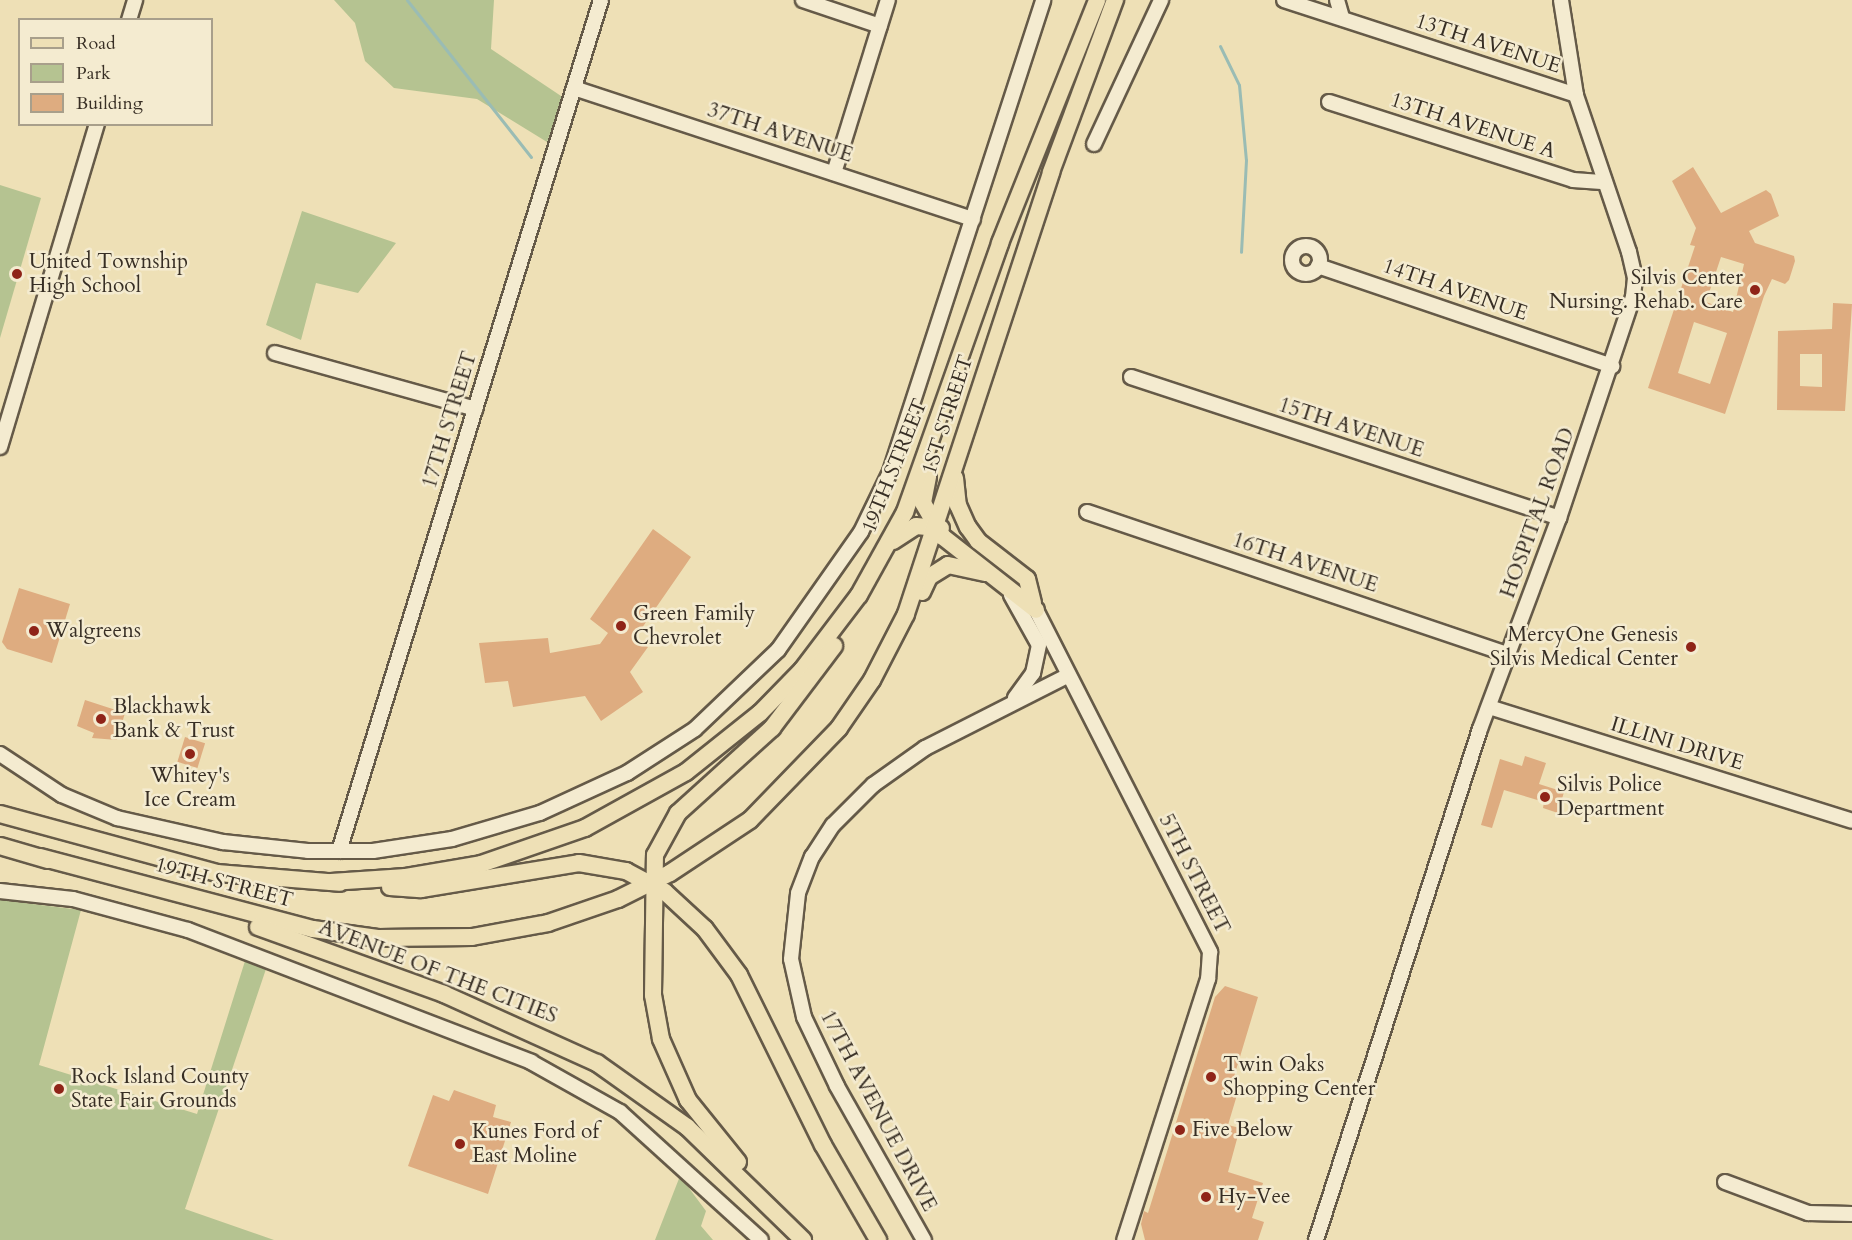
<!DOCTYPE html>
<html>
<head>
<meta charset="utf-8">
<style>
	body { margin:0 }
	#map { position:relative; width:1852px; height:1240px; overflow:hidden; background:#eee0b6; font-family:Cardo,serif }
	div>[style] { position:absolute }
	.green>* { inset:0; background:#b5c391 }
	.stream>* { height:3px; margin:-1.5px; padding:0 1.5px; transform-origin:1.5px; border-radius:1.5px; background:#9abcb4 }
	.building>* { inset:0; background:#deac80; transform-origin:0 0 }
	.roads { filter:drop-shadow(2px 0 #655a48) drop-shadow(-2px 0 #655a48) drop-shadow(0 2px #655a48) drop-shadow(0 -2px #655a48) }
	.minor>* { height:14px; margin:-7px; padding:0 7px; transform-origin:7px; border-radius:7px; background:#f4ebd0 }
	.minor>.ring { margin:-7px; padding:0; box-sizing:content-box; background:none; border:14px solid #f4ebd0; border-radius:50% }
	.major>* { height:16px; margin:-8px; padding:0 8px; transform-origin:8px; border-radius:8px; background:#eee0b6 }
	.dots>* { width:16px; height:16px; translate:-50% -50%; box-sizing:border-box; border:3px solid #f4ebd0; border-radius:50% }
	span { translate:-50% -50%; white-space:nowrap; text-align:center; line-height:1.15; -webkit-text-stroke:5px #f4ebd0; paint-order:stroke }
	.street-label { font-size:21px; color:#372e24 }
	.poi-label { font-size:21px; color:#372e24 }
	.left { translate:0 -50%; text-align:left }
	.right { translate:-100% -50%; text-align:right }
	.legend { position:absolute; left:18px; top:18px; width:195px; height:108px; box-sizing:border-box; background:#f4ebd0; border:2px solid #a89f8b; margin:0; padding:8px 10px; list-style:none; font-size:18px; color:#372e24 }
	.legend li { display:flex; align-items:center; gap:12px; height:30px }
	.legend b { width:30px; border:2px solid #a89f8b }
</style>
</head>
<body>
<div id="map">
	<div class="green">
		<div style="clip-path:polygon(334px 0,494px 0,491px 49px,564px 98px,547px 142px,477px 99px,394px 88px,365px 61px,355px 23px)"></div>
		<div style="clip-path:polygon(0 185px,41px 198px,0 338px)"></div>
		<div style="clip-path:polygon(302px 211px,396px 243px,358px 293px,316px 283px,301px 340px,266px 325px)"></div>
		<div style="clip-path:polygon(0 900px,81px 910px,39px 1065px,197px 1114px,245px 961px,266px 969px,185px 1209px,274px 1240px,0 1240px)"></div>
		<div style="clip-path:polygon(680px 1176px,706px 1211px,701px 1226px,713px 1240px,655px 1240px)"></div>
	</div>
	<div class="stream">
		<div style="left:407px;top:0;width:200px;rotate:51.7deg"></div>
		<div style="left:1220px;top:46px;width:43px;rotate:64deg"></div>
		<div style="left:1239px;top:85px;width:75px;rotate:84.7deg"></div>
		<div style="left:1246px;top:160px;width:92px;rotate:93.1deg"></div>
	</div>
	<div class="building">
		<div style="clip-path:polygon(evenodd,1693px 167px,1721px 213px,1766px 190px,1771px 194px,1779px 216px,1749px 231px,1755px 243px,1794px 256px,1795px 261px,1789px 280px,1785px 284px,1772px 279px,1764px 296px,1725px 414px,1648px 388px,1695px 246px,1690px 245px,1696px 228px,1672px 181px,1693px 167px,1721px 257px,1744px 264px,1733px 312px,1706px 302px,1721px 257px,1693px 167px,1694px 322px,1727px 333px,1710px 384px,1678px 373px,1694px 322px)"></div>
		<div style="clip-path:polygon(evenodd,1833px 303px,1852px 304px,1845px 411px,1777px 410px,1778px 331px,1832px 329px,1833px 303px,1800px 354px,1822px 354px,1822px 387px,1800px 386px,1800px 354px)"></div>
		<div style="clip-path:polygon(653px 529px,691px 557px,635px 638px,648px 647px,630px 672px,643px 692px,601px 721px,585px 696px,513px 707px,508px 681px,485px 683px,479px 643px,548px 638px,550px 653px,600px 644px,608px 633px,590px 619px)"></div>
		<div style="clip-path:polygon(19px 588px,70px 604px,52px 663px,7px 649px,2px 642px)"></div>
		<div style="clip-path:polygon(85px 700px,125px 713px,117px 740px,92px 738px,94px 733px,77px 726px)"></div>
		<div style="left:185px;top:737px;width:21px;height:26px;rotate:17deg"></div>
		<div style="clip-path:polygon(1525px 756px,1546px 763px,1539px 784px,1564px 792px,1558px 813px,1543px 808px,1544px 802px,1504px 790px,1492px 828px,1481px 825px,1500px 759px,1522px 766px)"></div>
		<div style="clip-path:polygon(1225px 986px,1258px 997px,1233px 1080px,1240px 1085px,1228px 1125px,1240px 1128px,1228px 1172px,1263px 1183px,1252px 1218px,1264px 1222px,1258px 1240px,1145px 1240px,1141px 1224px,1144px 1211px,1148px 1213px,1215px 997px)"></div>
		<div style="clip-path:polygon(454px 1090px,496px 1105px,493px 1117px,511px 1122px,488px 1194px,408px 1166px,433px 1095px,449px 1101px)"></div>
	</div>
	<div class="roads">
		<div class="minor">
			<div style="left:803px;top:0;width:81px;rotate:18.7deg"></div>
			<div style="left:1284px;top:0;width:307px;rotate:18deg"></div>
			<div style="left:1337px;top:0;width:19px;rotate:74deg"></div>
			<div style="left:129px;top:20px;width:21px;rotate:-73deg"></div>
			<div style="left:574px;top:88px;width:420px;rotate:18.2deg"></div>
			<div style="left:1329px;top:102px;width:256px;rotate:17.7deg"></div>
			<div style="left:1573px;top:180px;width:32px;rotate:4deg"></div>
			<div style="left:1094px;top:144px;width:159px;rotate:-65deg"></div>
			<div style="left:834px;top:173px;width:181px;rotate:-72.7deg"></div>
			<div class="ring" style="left:1292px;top:246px;width:14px;height:14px"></div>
			<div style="left:1318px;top:266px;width:311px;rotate:18.8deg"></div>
			<div style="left:275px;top:353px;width:208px;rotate:15.6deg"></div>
			<div style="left:1131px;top:377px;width:451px;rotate:18.2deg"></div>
			<div style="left:0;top:447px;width:337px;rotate:-73.3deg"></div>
			<div style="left:1087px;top:512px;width:446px;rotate:18.7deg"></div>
			<div style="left:1011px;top:595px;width:57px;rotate:60.8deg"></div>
			<div style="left:1039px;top:645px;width:29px;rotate:102deg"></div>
			<div style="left:1033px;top:673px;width:31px;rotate:126deg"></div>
			<div style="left:1036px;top:610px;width:384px;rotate:63deg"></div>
			<div style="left:1210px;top:952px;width:27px;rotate:94deg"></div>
			<div style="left:1208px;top:979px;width:274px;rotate:107.8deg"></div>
			<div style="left:1489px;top:707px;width:380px;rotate:17.4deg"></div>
			<div style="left:0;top:754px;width:74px;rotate:33.5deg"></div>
			<div style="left:62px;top:795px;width:60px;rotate:22.7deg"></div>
			<div style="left:117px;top:818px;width:109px;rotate:12.8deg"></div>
			<div style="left:223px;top:842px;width:85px;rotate:6deg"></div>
			<div style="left:308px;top:851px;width:65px"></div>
			<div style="left:373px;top:851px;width:80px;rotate:-8.6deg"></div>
			<div style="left:452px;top:839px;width:92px;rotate:-16.5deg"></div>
			<div style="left:540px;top:813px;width:96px;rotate:-24.7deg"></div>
			<div style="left:627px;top:773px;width:81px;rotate:-32.9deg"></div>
			<div style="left:695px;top:729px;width:115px;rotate:-43.6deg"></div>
			<div style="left:778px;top:650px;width:144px;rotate:-54.9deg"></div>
			<div style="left:861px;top:532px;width:67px;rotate:-64.2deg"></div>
			<div style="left:890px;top:472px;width:496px;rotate:-72deg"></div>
			<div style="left:339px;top:851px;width:890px;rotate:-72.89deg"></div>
			<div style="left:0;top:891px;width:73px;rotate:6.3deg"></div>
			<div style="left:73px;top:899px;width:119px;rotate:15.1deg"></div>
			<div style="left:188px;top:930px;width:368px;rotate:21deg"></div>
			<div style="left:531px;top:1062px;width:102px;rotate:29.3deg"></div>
			<div style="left:620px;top:1112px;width:190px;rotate:42.2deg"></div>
			<div style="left:1725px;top:1182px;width:89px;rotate:20.5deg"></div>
			<div style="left:1808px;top:1213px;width:44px;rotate:1.3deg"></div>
			<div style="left:924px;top:1240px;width:177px;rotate:-119.5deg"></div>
			<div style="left:837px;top:1086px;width:76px;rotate:-115.6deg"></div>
			<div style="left:804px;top:1017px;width:59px;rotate:-102.6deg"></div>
			<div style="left:791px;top:959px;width:66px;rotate:-83.9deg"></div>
			<div style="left:798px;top:893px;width:39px;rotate:-69deg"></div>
			<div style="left:812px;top:857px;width:38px;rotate:-57deg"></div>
			<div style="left:833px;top:825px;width:57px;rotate:-45deg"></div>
			<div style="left:873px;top:785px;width:64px;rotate:-35.4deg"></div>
			<div style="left:925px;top:748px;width:161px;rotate:-26.9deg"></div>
			<div style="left:1316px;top:1240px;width:537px;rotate:-72.21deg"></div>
			<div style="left:1480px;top:729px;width:225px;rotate:-69.5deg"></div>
			<div style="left:1559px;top:518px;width:233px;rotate:-71.5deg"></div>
			<div style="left:1633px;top:297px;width:19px;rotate:-84deg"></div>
			<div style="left:1635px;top:278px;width:27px;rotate:-103deg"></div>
			<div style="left:1629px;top:252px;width:166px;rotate:-108.7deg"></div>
			<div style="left:1576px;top:95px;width:96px;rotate:-99deg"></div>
		</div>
		<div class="major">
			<div style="left:928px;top:477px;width:26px;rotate:101deg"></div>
			<div style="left:923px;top:503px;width:39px;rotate:60deg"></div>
			<div style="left:943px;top:537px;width:118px;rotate:38.1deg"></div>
			<div style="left:955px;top:478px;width:27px;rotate:84deg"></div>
			<div style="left:958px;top:505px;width:24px;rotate:66deg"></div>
			<div style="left:968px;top:527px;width:17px;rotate:54deg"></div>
			<div style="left:978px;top:541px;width:62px;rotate:37.8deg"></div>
			<div style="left:1027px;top:579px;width:25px;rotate:76deg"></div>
			<div style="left:893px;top:541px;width:27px;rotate:-33deg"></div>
			<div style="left:916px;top:526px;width:25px;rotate:5deg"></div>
			<div style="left:922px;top:592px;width:17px;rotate:-65deg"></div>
			<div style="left:929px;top:577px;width:22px;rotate:-32deg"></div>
			<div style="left:948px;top:565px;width:39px;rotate:12deg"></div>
			<div style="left:0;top:814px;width:225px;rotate:15.2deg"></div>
			<div style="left:217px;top:873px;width:123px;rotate:4.6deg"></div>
			<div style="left:0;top:846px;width:50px;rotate:16.3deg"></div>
			<div style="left:40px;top:857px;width:282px;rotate:14.8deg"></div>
			<div style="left:313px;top:929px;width:67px;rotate:7.8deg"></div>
			<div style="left:379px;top:938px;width:93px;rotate:-0.6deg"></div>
			<div style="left:472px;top:937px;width:77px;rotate:-10.4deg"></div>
			<div style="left:548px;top:923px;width:74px;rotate:-18.9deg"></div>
			<div style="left:618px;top:899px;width:58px;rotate:-26.6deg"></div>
			<div style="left:670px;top:873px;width:96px;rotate:-33.5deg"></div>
			<div style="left:750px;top:820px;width:128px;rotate:-45.9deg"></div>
			<div style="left:839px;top:728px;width:58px;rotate:-55.5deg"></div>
			<div style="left:872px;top:680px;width:74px;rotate:-62.7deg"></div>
			<div style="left:906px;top:614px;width:465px;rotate:-71.8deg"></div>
			<div style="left:1051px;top:172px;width:184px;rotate:-69.6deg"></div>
			<div style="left:331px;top:882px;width:75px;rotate:-3.8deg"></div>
			<div style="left:406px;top:877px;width:76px;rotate:-9.8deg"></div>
			<div style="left:481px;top:864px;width:110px;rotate:-19.1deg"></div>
			<div style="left:585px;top:828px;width:115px;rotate:-29deg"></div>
			<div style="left:686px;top:772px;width:95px;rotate:-38.6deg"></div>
			<div style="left:760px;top:713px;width:60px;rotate:-45.7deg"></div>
			<div style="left:802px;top:670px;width:94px;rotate:-52.8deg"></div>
			<div style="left:859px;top:595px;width:95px;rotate:-61deg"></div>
			<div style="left:905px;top:512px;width:285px;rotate:-70.5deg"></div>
			<div style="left:1000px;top:243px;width:262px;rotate:-68.2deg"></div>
			<div style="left:390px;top:887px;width:31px;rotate:4deg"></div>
			<div style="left:421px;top:889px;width:160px;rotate:-9.3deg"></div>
			<div style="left:579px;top:863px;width:48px;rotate:9.7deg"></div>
			<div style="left:626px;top:871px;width:44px;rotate:28.3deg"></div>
			<div style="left:665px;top:892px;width:54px;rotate:42.8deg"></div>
			<div style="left:705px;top:929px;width:57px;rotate:53.5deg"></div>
			<div style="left:739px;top:975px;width:190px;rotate:63.7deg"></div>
			<div style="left:823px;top:1145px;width:110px;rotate:59.9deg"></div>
			<div style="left:258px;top:927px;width:198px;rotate:19.8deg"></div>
			<div style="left:444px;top:994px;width:168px;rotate:24.3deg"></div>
			<div style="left:597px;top:1063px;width:110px;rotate:35.4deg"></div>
			<div style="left:687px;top:1127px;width:162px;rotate:44.2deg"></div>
			<div style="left:738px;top:1162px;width:80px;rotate:-128.9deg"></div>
			<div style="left:688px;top:1100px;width:67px;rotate:-113.9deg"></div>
			<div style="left:661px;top:1039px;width:45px;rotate:-100.3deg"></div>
			<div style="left:653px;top:995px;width:140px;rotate:-89.2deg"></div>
			<div style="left:655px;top:855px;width:48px;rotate:-61.3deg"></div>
			<div style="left:678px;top:813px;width:127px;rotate:-42.1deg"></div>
			<div style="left:772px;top:728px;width:103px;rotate:-52.9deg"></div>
		</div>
	</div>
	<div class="dots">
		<div style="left:17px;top:274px;background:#8f2418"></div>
		<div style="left:1755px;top:290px;background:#8f2418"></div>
		<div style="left:621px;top:626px;background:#8f2418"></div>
		<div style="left:34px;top:631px;background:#8f2418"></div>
		<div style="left:1691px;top:647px;background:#8f2418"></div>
		<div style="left:101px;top:719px;background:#8f2418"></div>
		<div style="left:190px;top:754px;background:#8f2418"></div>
		<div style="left:1545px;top:797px;background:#8f2418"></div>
		<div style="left:1211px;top:1077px;background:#8f2418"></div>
		<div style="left:59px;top:1089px;background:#8f2418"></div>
		<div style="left:1180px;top:1130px;background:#8f2418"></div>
		<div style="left:460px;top:1144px;background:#8f2418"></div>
		<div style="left:1206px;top:1197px;background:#8f2418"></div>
	</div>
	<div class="street-label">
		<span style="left:1488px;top:44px;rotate:18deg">13TH AVENUE</span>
		<span style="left:1473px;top:126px;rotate:18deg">13TH AVENUE A</span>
		<span style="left:780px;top:133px;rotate:18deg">37TH AVENUE</span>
		<span style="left:1455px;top:290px;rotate:19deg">14TH AVENUE</span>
		<span style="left:948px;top:415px;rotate:-72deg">1ST STREET</span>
		<span style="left:450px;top:420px;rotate:-73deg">17TH STREET</span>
		<span style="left:1351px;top:428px;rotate:18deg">15TH AVENUE</span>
		<span style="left:895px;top:466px;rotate:-68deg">19TH STREET</span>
		<span style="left:1538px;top:513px;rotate:-70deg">HOSPITAL ROAD</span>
		<span style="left:1305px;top:563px;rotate:18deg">16TH AVENUE</span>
		<span style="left:1677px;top:744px;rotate:17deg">ILLINI DRIVE</span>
		<span style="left:1194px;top:874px;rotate:63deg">5TH STREET</span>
		<span style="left:224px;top:883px;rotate:15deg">19TH STREET</span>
		<span style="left:438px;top:972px;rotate:21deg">AVENUE OF THE CITIES</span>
		<span style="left:878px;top:1111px;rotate:62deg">17TH AVENUE DRIVE</span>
	</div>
	<div class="poi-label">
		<span class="left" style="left:29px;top:274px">United Township<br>High School</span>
		<span class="right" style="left:1743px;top:290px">Silvis Center<br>Nursing. Rehab. Care</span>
		<span class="left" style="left:633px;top:626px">Green Family<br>Chevrolet</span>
		<span class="left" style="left:46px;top:631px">Walgreens</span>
		<span class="right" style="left:1678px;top:647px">MercyOne Genesis<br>Silvis Medical Center</span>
		<span class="left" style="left:113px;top:719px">Blackhawk<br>Bank &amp; Trust</span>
		<span style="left:190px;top:788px">Whitey's<br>Ice Cream</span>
		<span class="left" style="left:1557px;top:797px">Silvis Police<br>Department</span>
		<span class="left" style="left:1223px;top:1077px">Twin Oaks<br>Shopping Center</span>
		<span class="left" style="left:71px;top:1089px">Rock Island County<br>State Fair Grounds</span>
		<span class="left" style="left:1192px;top:1130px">Five Below</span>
		<span class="left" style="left:472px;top:1144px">Kunes Ford of<br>East Moline</span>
		<span class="left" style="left:1218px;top:1197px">Hy-Vee</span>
	</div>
	<ul class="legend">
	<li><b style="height:8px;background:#eee0b6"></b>Road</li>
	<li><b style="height:16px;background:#b5c391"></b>Park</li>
	<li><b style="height:16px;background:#deac80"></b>Building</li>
	</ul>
</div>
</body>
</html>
